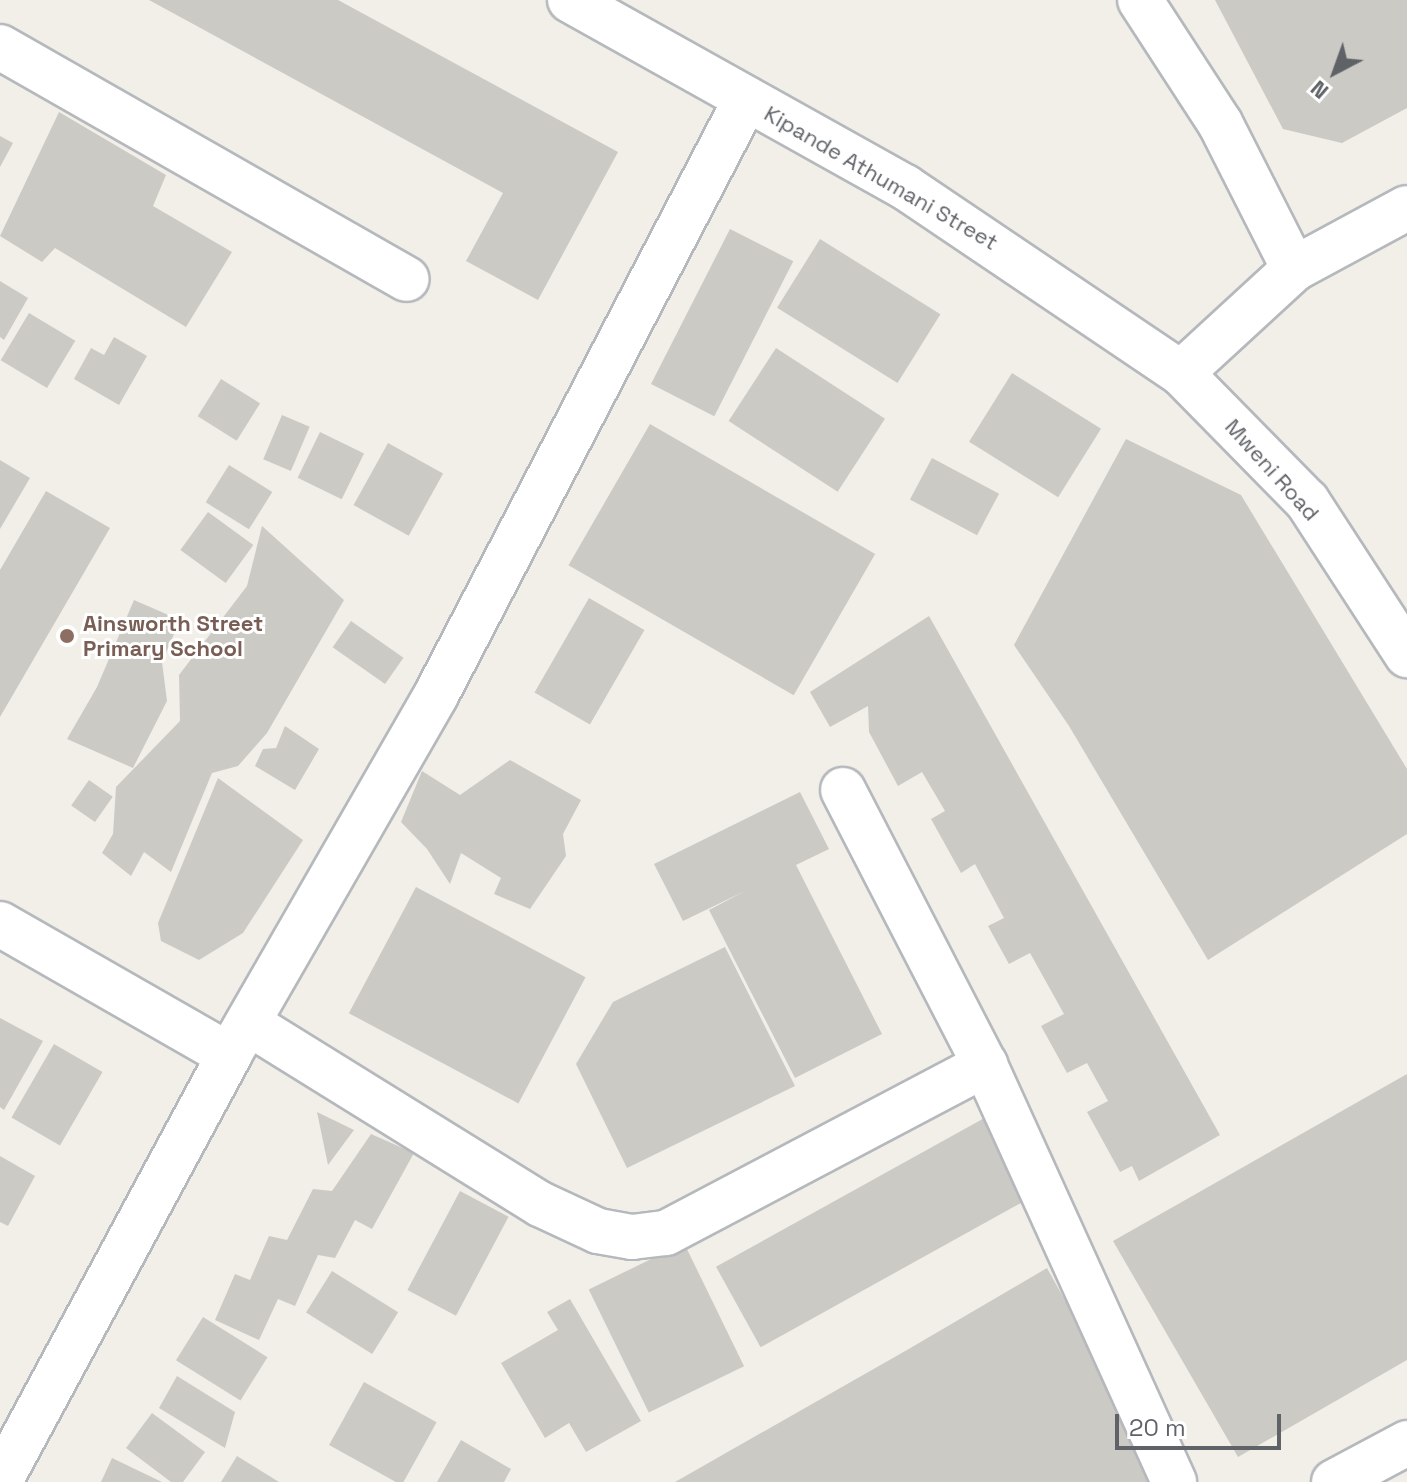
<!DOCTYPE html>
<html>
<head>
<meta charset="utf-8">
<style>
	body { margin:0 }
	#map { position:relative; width:1407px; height:1482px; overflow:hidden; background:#f1efe8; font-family:"Space Grotesk",sans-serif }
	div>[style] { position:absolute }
	.building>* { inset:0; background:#cccac5; transform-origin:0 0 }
	.roads { filter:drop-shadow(2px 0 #b5b8bc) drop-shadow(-2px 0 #b5b8bc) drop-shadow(0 2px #b5b8bc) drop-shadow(0 -2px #b5b8bc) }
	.minor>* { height:44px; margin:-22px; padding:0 22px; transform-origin:22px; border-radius:22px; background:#fff }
	.tertiary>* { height:44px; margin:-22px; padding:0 22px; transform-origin:22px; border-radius:22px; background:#fff }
	.dots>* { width:22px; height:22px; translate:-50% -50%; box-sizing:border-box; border:4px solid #fff; border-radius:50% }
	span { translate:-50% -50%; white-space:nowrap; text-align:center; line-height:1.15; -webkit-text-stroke:6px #fff; paint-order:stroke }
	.street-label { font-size:22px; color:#5f6368 }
	.education-label { font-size:22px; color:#785e54; font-weight:700 }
	.left { translate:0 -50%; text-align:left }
	.north { position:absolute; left:1295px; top:32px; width:80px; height:80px; -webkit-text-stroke:6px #fff; paint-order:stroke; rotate:221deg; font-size:22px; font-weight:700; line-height:32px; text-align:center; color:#5f6368 }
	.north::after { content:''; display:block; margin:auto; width:28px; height:36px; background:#5f6368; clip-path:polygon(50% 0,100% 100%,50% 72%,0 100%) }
	.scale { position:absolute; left:1115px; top:1414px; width:166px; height:36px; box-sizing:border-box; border:4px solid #5f6368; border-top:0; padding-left:10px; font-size:24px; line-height:28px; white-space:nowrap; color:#5f6368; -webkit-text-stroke:6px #fff; paint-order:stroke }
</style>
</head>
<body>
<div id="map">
	<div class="building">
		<div style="clip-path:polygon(149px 0,338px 0,618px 152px,538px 300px,466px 261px,503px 193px)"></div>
		<div style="clip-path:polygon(1215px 0,1407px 0,1407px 108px,1342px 143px,1283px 129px)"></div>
		<div style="clip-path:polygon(59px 112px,166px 175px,153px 206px,232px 252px,186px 327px,55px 248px,42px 262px,0 236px)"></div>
		<div style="clip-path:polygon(0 136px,13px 143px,0 167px)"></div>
		<div style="left:730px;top:229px;width:71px;height:174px;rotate:27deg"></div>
		<div style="left:820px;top:239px;width:142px;height:81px;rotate:32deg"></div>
		<div style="clip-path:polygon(0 281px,28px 298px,4px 340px,0 337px)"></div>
		<div style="left:29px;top:313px;width:54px;height:55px;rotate:31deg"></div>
		<div style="clip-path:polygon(114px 337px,147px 356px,119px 405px,74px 379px,91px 348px,104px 355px)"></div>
		<div style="left:776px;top:348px;width:130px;height:87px;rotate:33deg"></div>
		<div style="left:1012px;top:373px;width:105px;height:81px;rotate:32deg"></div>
		<div style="left:221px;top:379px;width:46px;height:44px;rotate:32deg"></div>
		<div style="left:282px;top:415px;width:30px;height:48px;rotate:23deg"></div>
		<div style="left:650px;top:424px;width:260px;height:163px;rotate:30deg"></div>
		<div style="left:320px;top:432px;width:49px;height:51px;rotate:26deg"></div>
		<div style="clip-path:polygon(1126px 439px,1241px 495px,1407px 769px,1407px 834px,1208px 960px,1069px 726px,1014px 645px)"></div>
		<div style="left:388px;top:443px;width:63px;height:71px;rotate:29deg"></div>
		<div style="left:932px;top:458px;width:76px;height:47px;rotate:28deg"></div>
		<div style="clip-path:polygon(0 460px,30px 478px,0 529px)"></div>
		<div style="left:229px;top:465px;width:51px;height:44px;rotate:32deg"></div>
		<div style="clip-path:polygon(46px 491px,110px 528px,0 717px,0 570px)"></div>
		<div style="left:208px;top:512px;width:56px;height:47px;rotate:36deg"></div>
		<div style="clip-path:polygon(262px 526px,344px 600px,267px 733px,238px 766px,212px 773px,171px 872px,144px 852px,131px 876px,102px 853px,113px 834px,116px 787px,180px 721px,179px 675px,247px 586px)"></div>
		<div style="left:589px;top:598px;width:64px;height:109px;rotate:30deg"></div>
		<div style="clip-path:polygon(134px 600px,180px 620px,162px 662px,167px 701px,133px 768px,67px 739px,97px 687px)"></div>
		<div style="clip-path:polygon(929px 616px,1220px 1135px,1139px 1181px,1132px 1166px,1120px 1172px,1087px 1112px,1108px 1101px,1087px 1063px,1067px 1073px,1041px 1026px,1064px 1014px,1030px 953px,1009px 964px,988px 926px,1004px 918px,975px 864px,961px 873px,931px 819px,945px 811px,922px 772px,898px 786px,869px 732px,868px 706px,830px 727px,810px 692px)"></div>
		<div style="left:351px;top:621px;width:64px;height:32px;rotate:35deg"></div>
		<div style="clip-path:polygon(285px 726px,319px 749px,295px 790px,255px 766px,263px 749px,276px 748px)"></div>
		<div style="clip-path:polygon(510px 760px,581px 800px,563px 834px,566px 856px,530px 909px,494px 894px,501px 878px,461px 853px,450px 884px,427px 849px,401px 822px,422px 771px,460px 795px)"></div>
		<div style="clip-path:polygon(218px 778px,303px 840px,243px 933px,199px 960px,161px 941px,158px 923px)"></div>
		<div style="left:89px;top:780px;width:29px;height:31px;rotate:35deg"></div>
		<div style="clip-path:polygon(800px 792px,829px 849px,796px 865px,882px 1034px,795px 1078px,709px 910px,745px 891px,683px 921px,654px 864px)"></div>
		<div style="left:416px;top:887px;width:192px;height:143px;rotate:28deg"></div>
		<div style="clip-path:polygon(725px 947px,795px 1086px,627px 1168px,576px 1064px,613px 1002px)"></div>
		<div style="clip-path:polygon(0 1018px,43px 1041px,4px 1110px,0 1107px)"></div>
		<div style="left:54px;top:1044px;width:56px;height:85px;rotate:30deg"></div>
		<div style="clip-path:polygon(1407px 1074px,1407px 1360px,1238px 1457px,1113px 1241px)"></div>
		<div style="clip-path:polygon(317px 1112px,354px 1130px,328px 1165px)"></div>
		<div style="left:988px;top:1116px;width:92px;height:311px;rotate:61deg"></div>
		<div style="clip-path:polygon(371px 1134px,414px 1153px,372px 1229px,355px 1220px,335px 1258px,318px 1255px,295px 1306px,278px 1299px,259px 1340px,215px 1320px,235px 1274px,250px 1280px,269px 1236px,287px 1240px,313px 1189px,332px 1191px)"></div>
		<div style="clip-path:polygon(0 1156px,35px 1176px,8px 1226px,0 1222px)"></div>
		<div style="left:460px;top:1191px;width:55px;height:112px;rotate:28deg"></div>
		<div style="left:684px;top:1243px;width:137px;height:106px;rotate:64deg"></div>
		<div style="clip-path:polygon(1047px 1268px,1166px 1482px,675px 1482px,907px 1350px)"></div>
		<div style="left:332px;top:1271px;width:78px;height:49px;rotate:32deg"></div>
		<div style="clip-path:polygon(570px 1299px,641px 1421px,586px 1452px,569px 1423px,545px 1438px,501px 1363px,558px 1330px,547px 1312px)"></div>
		<div style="left:203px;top:1317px;width:76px;height:51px;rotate:32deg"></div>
		<div style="clip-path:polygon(177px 1376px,235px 1412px,225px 1448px,159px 1408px)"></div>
		<div style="left:364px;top:1382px;width:83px;height:72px;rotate:29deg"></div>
		<div style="clip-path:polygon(152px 1413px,205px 1452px,183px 1482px,171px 1482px,126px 1448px)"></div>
		<div style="clip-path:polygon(461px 1440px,511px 1469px,504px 1482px,437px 1482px)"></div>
		<div style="clip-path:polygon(237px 1456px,279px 1482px,221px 1482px)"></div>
		<div style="clip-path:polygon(112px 1458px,162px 1482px,101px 1482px)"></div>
	</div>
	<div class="roads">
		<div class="minor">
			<div style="left:1140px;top:0;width:147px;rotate:57deg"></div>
			<div style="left:1220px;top:123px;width:164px;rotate:63.1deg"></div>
			<div style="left:0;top:47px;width:468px;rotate:29.7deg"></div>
			<div style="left:1181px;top:373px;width:154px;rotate:-42.6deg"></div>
			<div style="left:1294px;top:269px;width:128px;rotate:-28.4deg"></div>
			<div style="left:843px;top:790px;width:309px;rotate:62.7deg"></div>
			<div style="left:985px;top:1065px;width:458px;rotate:65.6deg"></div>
			<div style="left:0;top:924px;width:264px;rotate:29.8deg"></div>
			<div style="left:248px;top:1023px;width:344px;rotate:31.8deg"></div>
			<div style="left:540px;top:1204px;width:64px;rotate:25deg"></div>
			<div style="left:598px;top:1231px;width:35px;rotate:10deg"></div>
			<div style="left:632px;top:1237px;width:34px;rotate:-7deg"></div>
			<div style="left:666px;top:1233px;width:361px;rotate:-27.8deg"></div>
			<div style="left:0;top:1481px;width:484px;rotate:-61.7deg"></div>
			<div style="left:229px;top:1055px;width:415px;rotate:-60.1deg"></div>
			<div style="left:436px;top:695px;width:672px;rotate:-62.52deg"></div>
			<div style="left:1334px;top:1482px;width:83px;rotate:-28.1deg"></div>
		</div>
		<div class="tertiary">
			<div style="left:570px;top:0;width:384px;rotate:29.2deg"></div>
			<div style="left:905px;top:187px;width:333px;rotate:34deg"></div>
			<div style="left:1181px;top:373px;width:180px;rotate:45.5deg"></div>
			<div style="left:1307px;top:501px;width:184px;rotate:57deg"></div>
		</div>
	</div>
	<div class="dots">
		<div style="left:67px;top:636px;background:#8d6e63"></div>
	</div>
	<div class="street-label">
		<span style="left:881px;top:178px;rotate:30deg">Kipande Athumani Street</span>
		<span style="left:1272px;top:470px;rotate:48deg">Mweni Road</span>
	</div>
	<div class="education-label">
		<span class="left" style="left:83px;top:636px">Ainsworth Street<br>Primary School</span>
	</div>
	<div class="north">N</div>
	<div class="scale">20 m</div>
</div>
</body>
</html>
